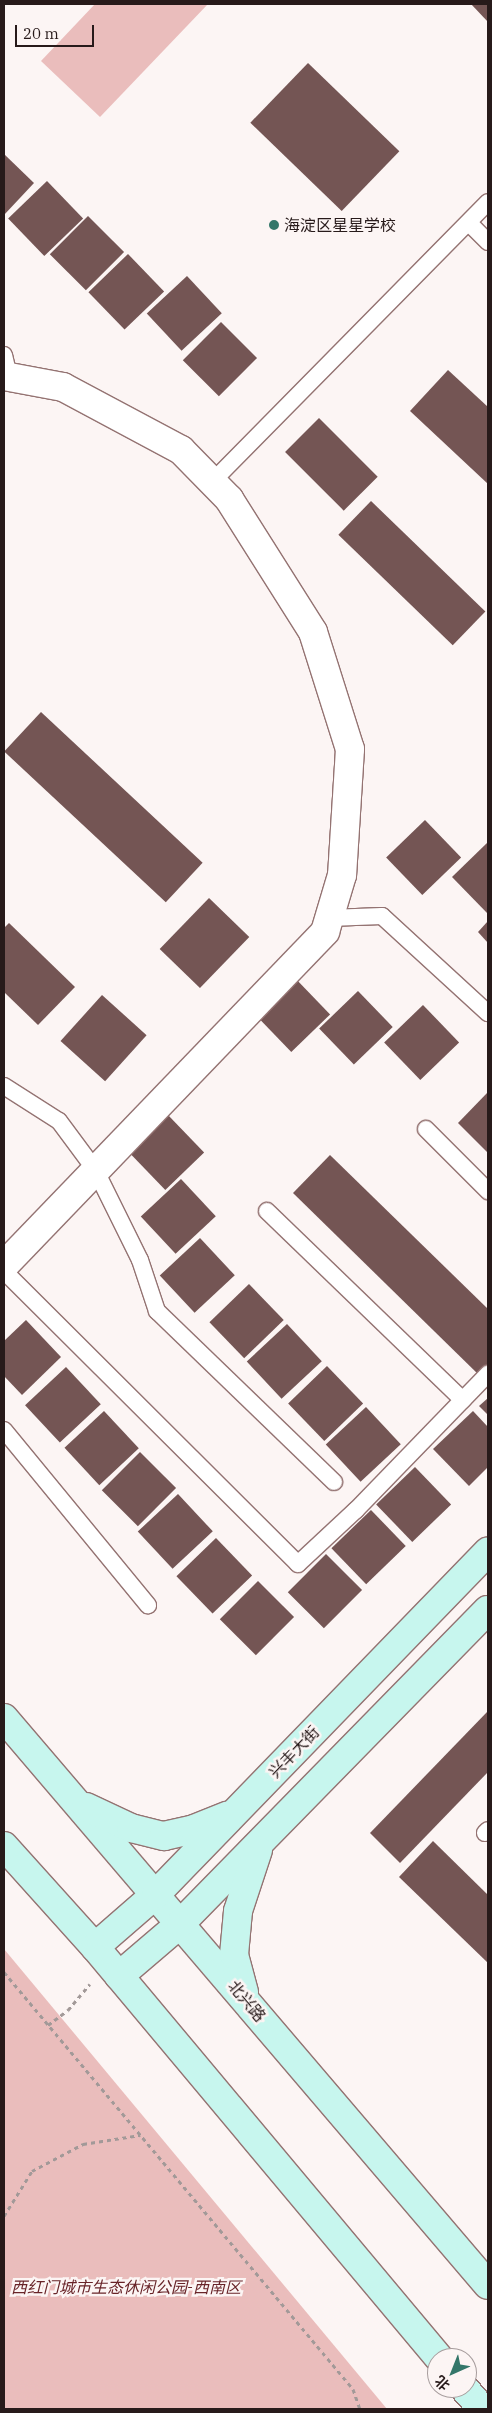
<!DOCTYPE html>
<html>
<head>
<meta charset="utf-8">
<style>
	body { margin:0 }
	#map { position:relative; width:492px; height:2413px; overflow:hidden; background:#fcf5f4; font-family:"IBM Plex Serif","Noto Sans SC",serif }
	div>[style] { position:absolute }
	.green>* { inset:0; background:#eabdbc }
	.building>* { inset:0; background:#745554; transform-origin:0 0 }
	.path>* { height:3px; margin-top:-1.5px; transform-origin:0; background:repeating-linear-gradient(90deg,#a29998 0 4px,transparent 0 8px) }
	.roads { filter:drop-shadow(1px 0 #947372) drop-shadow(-1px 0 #947372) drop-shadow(0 1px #947372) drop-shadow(0 -1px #947372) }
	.service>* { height:16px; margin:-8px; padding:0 8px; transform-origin:8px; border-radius:8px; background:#fff }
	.minor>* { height:28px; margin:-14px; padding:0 14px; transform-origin:14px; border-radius:14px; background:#fff }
	.secondary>* { height:28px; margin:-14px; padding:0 14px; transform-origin:14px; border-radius:14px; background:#c7f6ee }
	.dots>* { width:14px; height:14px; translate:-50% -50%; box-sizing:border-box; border:2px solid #fcf5f4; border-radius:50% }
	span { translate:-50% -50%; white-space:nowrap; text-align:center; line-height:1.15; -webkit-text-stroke:5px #fcf5f4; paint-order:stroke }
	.poi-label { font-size:16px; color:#271a1a }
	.left { translate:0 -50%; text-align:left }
	.street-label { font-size:16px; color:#271a1a }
	.park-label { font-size:16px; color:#682428; font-style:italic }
	.frame { position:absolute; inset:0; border:5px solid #271a1a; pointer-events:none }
	.north { position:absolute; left:427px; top:2348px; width:50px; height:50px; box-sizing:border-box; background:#fcf5f4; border:1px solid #a79d9d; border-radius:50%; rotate:224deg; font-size:14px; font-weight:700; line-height:20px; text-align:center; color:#271a1a }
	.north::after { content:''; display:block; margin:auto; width:18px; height:22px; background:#34776a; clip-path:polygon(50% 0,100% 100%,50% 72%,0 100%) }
	.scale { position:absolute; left:15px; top:25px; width:79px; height:22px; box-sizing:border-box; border:2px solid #271a1a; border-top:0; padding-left:6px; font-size:15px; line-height:18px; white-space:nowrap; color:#271a1a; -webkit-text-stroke:4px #fcf5f4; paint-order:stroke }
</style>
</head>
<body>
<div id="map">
	<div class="green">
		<div style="clip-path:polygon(95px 4px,208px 4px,100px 117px,41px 61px)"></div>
		<div style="clip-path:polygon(4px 1949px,387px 2409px,4px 2409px)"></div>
	</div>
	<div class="building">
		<div style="clip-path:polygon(471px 4px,488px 4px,488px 22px)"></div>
		<div style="left:308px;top:63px;width:127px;height:83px;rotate:44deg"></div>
		<div style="clip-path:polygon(4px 154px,34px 183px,4px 215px)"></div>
		<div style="left:47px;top:181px;width:52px;height:54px;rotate:46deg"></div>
		<div style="left:88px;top:216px;width:51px;height:54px;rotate:45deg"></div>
		<div style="left:128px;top:254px;width:52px;height:55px;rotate:46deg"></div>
		<div style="left:187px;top:276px;width:51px;height:55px;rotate:47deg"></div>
		<div style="left:221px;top:322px;width:51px;height:54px;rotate:45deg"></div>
		<div style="clip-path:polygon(448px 370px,488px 407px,488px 484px,410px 411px)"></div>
		<div style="left:319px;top:418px;width:83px;height:48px;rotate:45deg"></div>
		<div style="left:371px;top:501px;width:159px;height:47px;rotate:44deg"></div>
		<div style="left:41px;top:712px;width:221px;height:54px;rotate:43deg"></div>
		<div style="left:425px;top:820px;width:52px;height:54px;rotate:46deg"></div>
		<div style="clip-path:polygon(488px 842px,488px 914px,452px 877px)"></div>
		<div style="left:209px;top:898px;width:56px;height:71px;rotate:44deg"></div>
		<div style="clip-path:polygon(488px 921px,488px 943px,478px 932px)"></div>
		<div style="clip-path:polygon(9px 923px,75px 987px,38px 1025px,4px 992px,4px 928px)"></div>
		<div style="left:294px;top:977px;width:52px;height:54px;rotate:46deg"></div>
		<div style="left:358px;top:991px;width:50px;height:54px;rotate:46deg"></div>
		<div style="left:102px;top:995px;width:60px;height:62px;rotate:42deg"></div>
		<div style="left:423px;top:1005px;width:52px;height:54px;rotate:46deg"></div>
		<div style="clip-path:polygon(488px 1092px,488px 1153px,458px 1123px)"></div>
		<div style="left:168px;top:1115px;width:52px;height:54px;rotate:46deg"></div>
		<div style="clip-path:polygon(330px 1155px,488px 1309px,488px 1368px,480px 1376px,293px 1193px)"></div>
		<div style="left:181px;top:1179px;width:51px;height:55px;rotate:47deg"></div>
		<div style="left:200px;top:1238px;width:51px;height:55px;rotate:47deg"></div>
		<div style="left:249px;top:1284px;width:50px;height:55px;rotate:46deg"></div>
		<div style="clip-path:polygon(26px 1320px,61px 1357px,22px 1395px,4px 1376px,4px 1341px)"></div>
		<div style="left:287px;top:1324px;width:51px;height:55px;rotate:47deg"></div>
		<div style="left:327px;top:1366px;width:52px;height:54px;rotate:46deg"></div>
		<div style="left:66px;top:1367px;width:51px;height:56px;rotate:47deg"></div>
		<div style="clip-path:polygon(488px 1398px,488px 1415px,479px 1406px)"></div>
		<div style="left:366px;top:1407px;width:51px;height:55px;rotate:47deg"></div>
		<div style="left:104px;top:1411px;width:51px;height:54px;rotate:47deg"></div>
		<div style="clip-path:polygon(473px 1411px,488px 1427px,488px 1467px,469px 1486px,433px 1449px)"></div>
		<div style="left:140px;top:1452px;width:51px;height:54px;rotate:45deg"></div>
		<div style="left:415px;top:1467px;width:52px;height:54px;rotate:46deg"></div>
		<div style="left:178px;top:1494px;width:51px;height:55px;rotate:47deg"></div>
		<div style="left:371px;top:1510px;width:50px;height:55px;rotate:46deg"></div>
		<div style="left:216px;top:1538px;width:52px;height:55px;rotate:46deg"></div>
		<div style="left:326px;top:1554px;width:51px;height:54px;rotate:45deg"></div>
		<div style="left:258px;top:1581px;width:51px;height:54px;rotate:45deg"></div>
		<div style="clip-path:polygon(488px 1711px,488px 1772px,400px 1863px,370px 1833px)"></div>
		<div style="clip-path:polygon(433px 1841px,488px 1895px,488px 1963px,399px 1877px)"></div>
	</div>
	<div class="path">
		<div style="left:4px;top:1972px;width:544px;rotate:50.07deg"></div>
		<div style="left:353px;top:2389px;width:21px;rotate:71deg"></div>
		<div style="left:48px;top:2025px;width:25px;rotate:-37deg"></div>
		<div style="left:68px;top:2010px;width:34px;rotate:-50deg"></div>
		<div style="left:4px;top:2216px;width:53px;rotate:-58.1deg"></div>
		<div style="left:32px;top:2171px;width:58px;rotate:-27.9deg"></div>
		<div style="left:83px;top:2144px;width:58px;rotate:-9deg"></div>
	</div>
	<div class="roads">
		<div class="service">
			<div style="left:469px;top:223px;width:27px;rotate:45deg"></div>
			<div style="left:4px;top:355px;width:23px;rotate:77deg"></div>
			<div style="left:212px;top:482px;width:393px;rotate:-45.4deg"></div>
			<div style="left:329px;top:918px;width:53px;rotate:-2.2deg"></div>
			<div style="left:382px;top:916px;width:144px;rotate:42.5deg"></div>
			<div style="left:4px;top:1086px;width:65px;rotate:32.5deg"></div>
			<div style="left:59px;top:1121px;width:62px;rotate:53.5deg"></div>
			<div style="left:96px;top:1171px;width:99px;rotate:63.7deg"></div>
			<div style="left:140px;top:1260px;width:54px;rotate:71.6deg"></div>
			<div style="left:157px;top:1311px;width:246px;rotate:44deg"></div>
			<div style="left:426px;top:1129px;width:88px;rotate:45deg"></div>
			<div style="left:267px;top:1211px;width:272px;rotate:44deg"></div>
			<div style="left:4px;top:1271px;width:415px;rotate:44.9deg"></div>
			<div style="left:298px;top:1564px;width:79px;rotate:-43deg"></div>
			<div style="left:356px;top:1510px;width:190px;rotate:-45.9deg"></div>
			<div style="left:4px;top:1430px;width:227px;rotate:50.6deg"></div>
			<div style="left:485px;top:1833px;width:4px;rotate:-45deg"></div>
		</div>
		<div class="minor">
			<div style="left:4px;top:376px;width:60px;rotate:10.6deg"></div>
			<div style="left:63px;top:387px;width:134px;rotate:28.1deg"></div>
			<div style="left:181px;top:450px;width:69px;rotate:45.6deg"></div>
			<div style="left:229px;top:499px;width:157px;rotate:57.7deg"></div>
			<div style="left:313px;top:632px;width:123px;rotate:72.5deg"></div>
			<div style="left:350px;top:749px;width:126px;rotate:93.6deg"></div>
			<div style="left:342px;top:875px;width:59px;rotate:106.6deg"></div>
			<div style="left:325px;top:932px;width:463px;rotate:133.9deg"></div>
		</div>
		<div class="secondary">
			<div style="left:4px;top:1718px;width:745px;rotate:49.52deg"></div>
			<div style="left:86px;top:1807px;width:50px;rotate:25deg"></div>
			<div style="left:131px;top:1828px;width:34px;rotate:14deg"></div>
			<div style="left:164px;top:1836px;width:31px;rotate:-13deg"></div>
			<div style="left:194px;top:1829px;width:35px;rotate:-22deg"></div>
			<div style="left:4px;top:1846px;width:136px;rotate:48deg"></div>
			<div style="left:95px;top:1947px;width:536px;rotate:50.07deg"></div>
			<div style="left:95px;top:1947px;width:81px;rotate:-41deg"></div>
			<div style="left:156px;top:1894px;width:477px;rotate:-45.9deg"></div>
			<div style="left:119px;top:1976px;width:82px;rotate:-40.5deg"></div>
			<div style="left:181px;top:1923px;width:438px;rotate:-45.6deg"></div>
			<div style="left:244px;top:1992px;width:38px;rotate:-105deg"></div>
			<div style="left:234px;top:1955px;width:44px;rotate:-84.8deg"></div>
			<div style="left:238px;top:1911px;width:64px;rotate:-71.8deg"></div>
			<div style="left:464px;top:2388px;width:28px;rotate:49deg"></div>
		</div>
	</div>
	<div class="dots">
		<div style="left:274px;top:225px;background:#34776a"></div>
	</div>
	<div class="poi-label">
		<span class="left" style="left:284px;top:225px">海淀区星星学校</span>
	</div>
	<div class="street-label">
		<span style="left:294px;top:1752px;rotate:-46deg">兴丰大街</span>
		<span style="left:247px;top:2001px;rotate:50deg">北兴路</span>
	</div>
	<div class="park-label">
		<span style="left:126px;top:2287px">西红门城市生态休闲公园-西南区</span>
	</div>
	<div class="frame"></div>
	<div class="north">北</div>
	<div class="scale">20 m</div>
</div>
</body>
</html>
